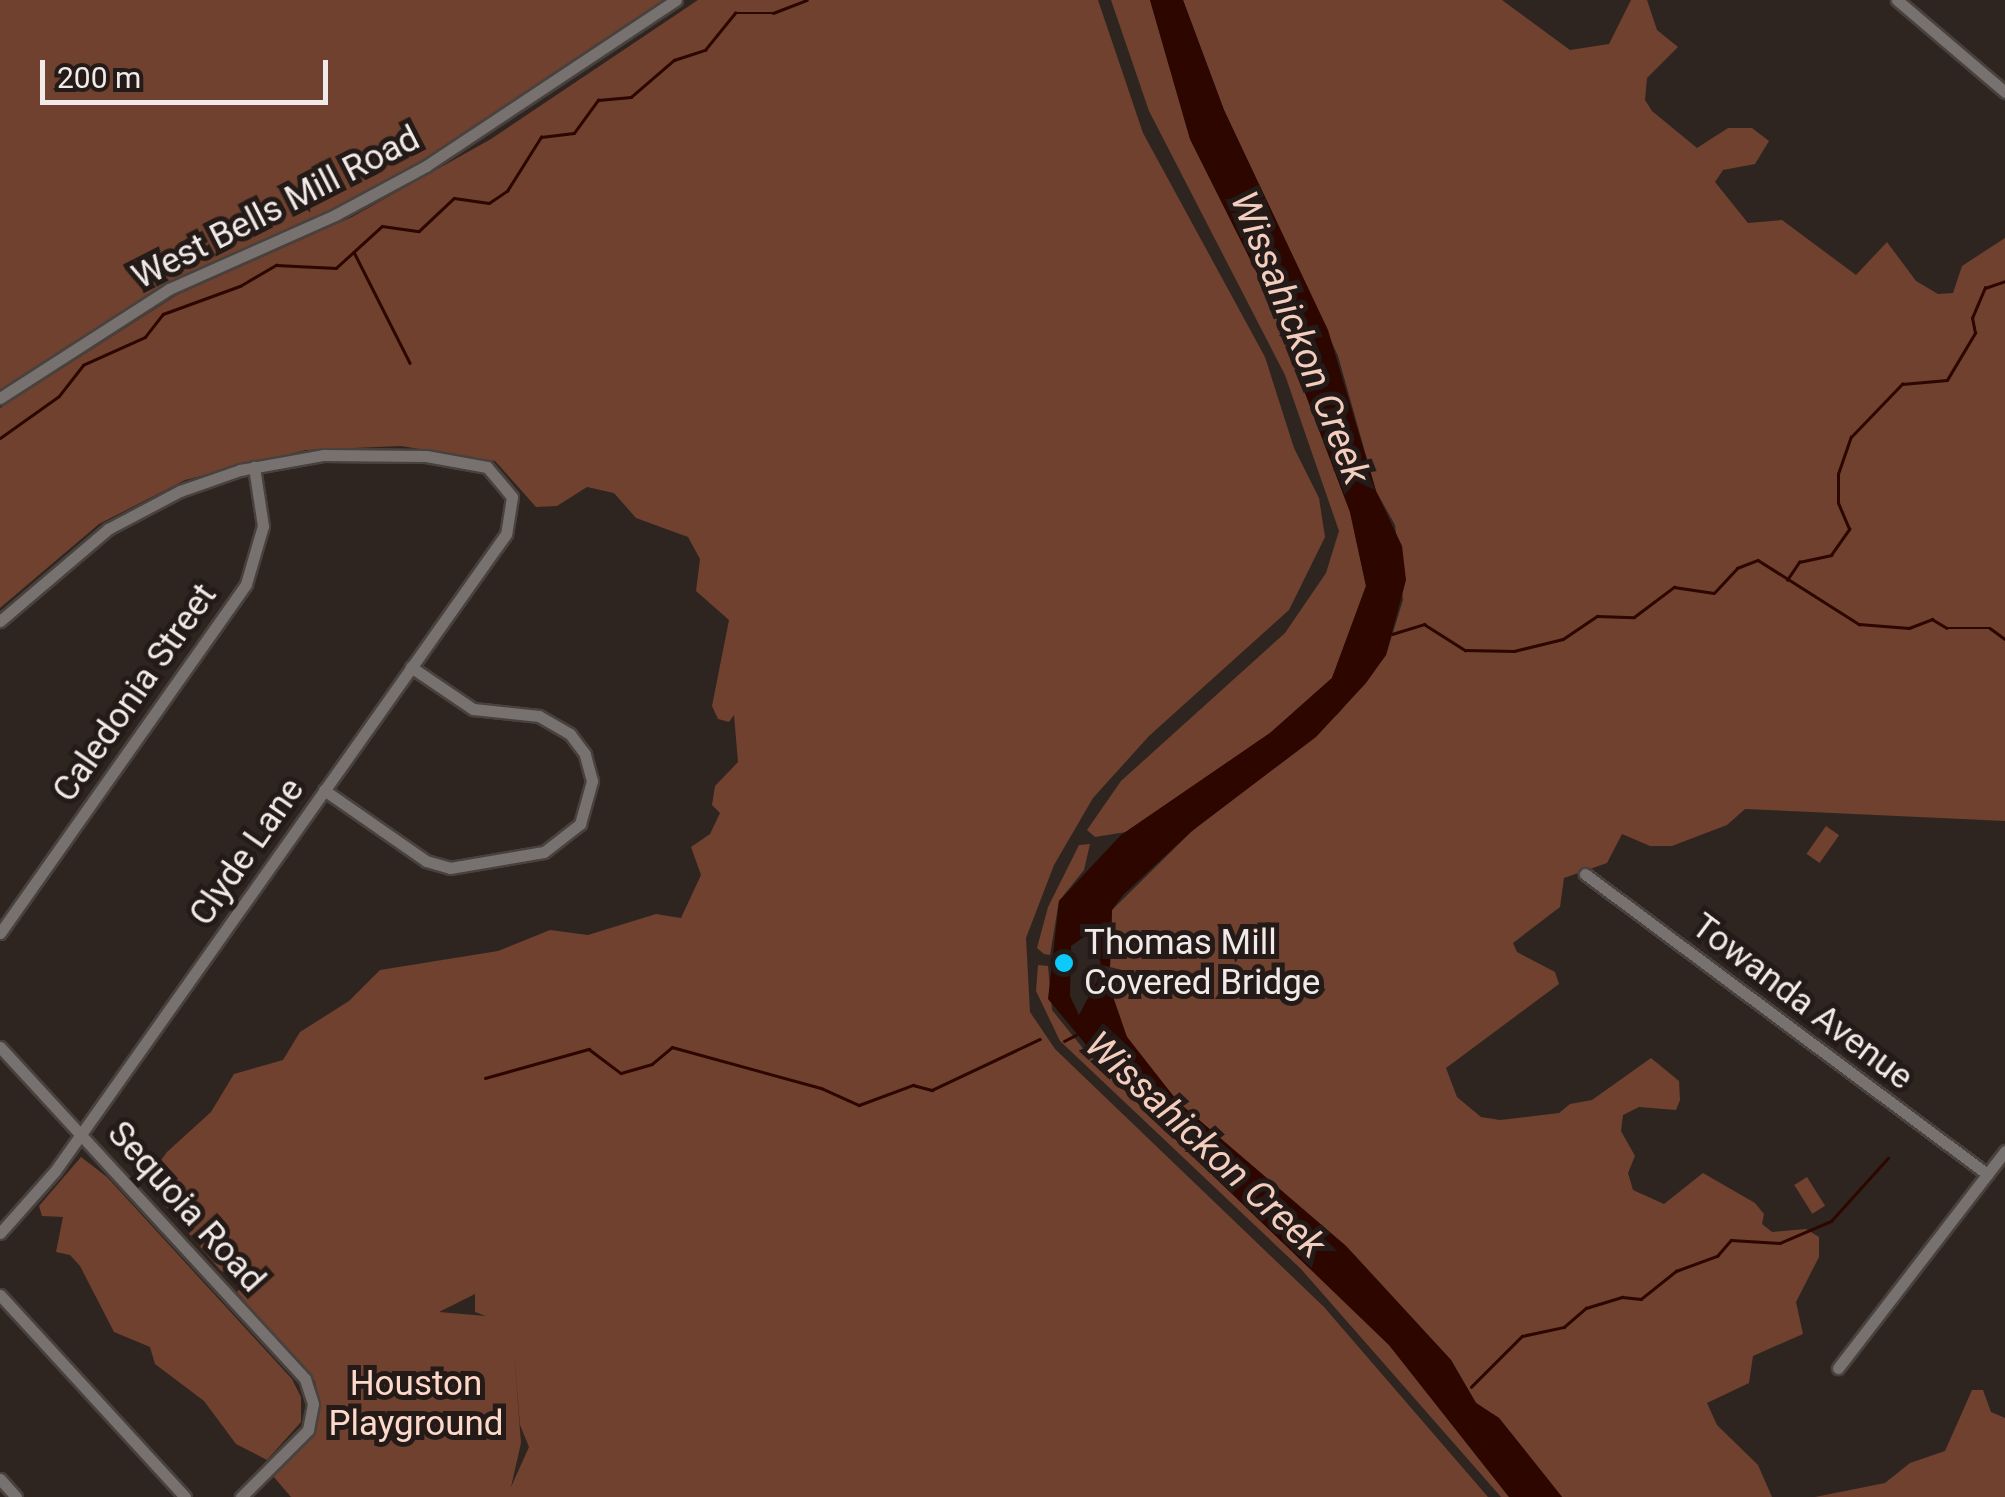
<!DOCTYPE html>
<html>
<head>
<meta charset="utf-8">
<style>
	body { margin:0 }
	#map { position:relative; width:2005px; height:1497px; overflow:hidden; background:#2e2521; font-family:Roboto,sans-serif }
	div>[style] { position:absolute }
	.green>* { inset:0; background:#6f412e; transform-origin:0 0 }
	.water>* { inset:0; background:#2d0600 }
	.stream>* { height:2.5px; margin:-1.25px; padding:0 1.25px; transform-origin:1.25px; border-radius:1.25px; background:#2d0600 }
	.roads { filter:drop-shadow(2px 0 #49413d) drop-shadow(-2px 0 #49413d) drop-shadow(0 2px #49413d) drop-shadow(0 -2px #49413d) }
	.minor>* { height:11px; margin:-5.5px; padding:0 5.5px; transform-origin:5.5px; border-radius:5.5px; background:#777270 }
	.dots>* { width:28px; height:28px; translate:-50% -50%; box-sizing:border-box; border:5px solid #241b18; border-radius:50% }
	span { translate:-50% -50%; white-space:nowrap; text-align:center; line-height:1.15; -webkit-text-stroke:10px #241b18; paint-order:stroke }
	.street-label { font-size:35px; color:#f1eae8 }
	.poi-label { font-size:35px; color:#f1eae8 }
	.left { translate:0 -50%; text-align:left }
	.park-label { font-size:35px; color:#fed8c9 }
	.water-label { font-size:38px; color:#f3cdbe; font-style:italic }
	.scale { position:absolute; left:40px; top:60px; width:288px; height:45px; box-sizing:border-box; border:5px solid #f1eae8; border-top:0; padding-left:12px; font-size:30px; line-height:35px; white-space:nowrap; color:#f1eae8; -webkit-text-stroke:8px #241b18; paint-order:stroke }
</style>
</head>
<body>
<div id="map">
	<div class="green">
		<div style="clip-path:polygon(0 0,666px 0,441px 152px,346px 204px,171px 283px,0 392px)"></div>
		<div style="clip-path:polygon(evenodd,698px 0,1098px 0,1143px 133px,1265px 357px,1294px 448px,1319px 498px,1325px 537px,1289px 610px,1149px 736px,1093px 798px,1054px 865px,1026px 938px,1030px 1012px,1055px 1049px,1324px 1307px,1488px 1497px,291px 1497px,273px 1476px,314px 1433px,320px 1408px,315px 1381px,237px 1292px,244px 1284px,220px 1270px,145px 1182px,167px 1152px,211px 1112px,234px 1074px,283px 1060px,300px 1032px,349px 1001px,380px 970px,498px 951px,550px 930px,588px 935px,656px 914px,681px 918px,701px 875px,691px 847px,710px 834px,720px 813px,712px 805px,715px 786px,738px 762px,734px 715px,729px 722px,718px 719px,712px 706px,729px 620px,696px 591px,700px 559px,688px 537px,636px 518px,614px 493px,587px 487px,557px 506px,536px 507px,495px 461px,401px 446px,306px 450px,185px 480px,99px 524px,0 608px,0 408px,177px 295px,352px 217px,491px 139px,698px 0,475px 1294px,475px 1312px,486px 1316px,439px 1312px,475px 1294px,698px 0,514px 1353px,520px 1425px,529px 1447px,511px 1487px,521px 1443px,514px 1353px)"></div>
		<div style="clip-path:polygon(1111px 0,1150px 0,1190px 139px,1268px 295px,1350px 512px,1366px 586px,1332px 678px,1270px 733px,1126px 832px,1095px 837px,1087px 830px,1121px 781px,1285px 633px,1326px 573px,1339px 531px,1285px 375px,1149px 111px)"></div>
		<div style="clip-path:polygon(1183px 0,1502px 0,1570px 50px,1609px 44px,1631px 0,1647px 0,1657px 30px,1678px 47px,1647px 78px,1645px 100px,1652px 111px,1697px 148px,1728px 128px,1752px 128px,1769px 141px,1755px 164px,1723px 170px,1715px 182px,1748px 223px,1782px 220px,1856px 275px,1887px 242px,1916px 281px,1938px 294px,1953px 293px,1962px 266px,2005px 238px,2005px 821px,1745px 809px,1727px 825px,1672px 846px,1650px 846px,1622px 834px,1607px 863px,1564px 878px,1560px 907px,1513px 943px,1517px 952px,1555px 972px,1559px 984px,1446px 1068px,1457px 1097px,1481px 1117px,1500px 1120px,1559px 1113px,1570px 1104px,1592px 1100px,1651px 1058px,1679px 1081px,1680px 1100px,1676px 1110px,1639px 1107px,1623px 1115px,1621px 1131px,1635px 1156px,1628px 1173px,1633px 1190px,1664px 1204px,1703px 1173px,1755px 1203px,1764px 1214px,1762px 1224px,1772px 1232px,1806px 1229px,1819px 1237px,1819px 1257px,1796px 1302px,1803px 1334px,1753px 1356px,1749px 1383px,1707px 1403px,1717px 1425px,1758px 1465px,1772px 1497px,1562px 1497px,1499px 1418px,1476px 1403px,1451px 1360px,1346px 1246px,1178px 1102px,1127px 1037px,1111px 1003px,1107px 979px,1136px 989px,1175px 991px,1177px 984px,1110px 967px,1112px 910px,1192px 831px,1338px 714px,1386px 655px,1403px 600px,1395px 525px,1376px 491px,1338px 356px,1224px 110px)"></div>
		<div style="left:1826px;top:826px;width:16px;height:34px;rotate:35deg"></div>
		<div style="clip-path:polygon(1090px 844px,1084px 870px,1059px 901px,1050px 955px,1044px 954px,1037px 948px,1048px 907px,1079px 845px)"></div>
		<div style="clip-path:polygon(1048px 966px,1052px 1010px,1086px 1052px,1389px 1345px,1509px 1497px,1501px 1497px,1301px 1269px,1060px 1041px,1036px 991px,1038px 965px)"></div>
		<div style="clip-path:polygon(81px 1157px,107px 1177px,292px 1379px,301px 1397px,301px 1422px,267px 1460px,236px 1444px,204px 1401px,155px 1364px,150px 1347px,114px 1332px,80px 1266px,70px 1255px,56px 1252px,63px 1217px,42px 1216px,39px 1206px)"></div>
		<div style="left:1807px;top:1177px;width:34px;height:15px;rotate:58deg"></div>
		<div style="clip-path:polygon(1972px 1390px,1983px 1390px,1991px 1412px,2005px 1418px,2005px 1497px,1815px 1497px,1885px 1483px,1910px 1463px,1945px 1451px)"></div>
	</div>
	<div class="water">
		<div style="clip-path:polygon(1150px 0,1183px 0,1224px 110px,1328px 330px,1376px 491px,1402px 546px,1406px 580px,1386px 655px,1366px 683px,1316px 737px,1192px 831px,1123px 895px,1112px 910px,1110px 967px,1101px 965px,1092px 931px,1071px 946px,1070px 996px,1079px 1015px,1099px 977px,1107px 979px,1127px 1037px,1178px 1102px,1346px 1246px,1451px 1360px,1476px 1403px,1499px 1418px,1562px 1497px,1509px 1497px,1389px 1345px,1122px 1088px,1048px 999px,1059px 901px,1121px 835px,1270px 733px,1332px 678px,1366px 586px,1350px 512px,1268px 295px,1190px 139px)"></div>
	</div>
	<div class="stream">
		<div style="left:354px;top:252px;width:124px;rotate:63.2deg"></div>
		<div style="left:0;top:438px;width:72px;rotate:-35.4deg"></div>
		<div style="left:59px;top:396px;width:39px;rotate:-52deg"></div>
		<div style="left:83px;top:365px;width:68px;rotate:-24.3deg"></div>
		<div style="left:145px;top:337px;width:29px;rotate:-52deg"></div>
		<div style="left:163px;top:314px;width:82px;rotate:-20deg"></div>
		<div style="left:240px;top:286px;width:42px;rotate:-30.3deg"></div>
		<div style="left:276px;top:265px;width:60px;rotate:2.9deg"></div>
		<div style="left:336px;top:268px;width:62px;rotate:-42.4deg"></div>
		<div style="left:382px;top:226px;width:37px;rotate:8deg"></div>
		<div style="left:419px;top:231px;width:48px;rotate:-43.3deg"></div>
		<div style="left:454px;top:198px;width:35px;rotate:8deg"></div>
		<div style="left:489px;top:203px;width:22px;rotate:-34deg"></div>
		<div style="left:507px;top:191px;width:64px;rotate:-57.8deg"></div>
		<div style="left:541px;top:137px;width:33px;rotate:-7deg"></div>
		<div style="left:574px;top:133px;width:41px;rotate:-54deg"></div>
		<div style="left:598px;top:100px;width:33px;rotate:-5deg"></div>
		<div style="left:631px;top:97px;width:57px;rotate:-40.7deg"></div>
		<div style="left:674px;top:60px;width:33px;rotate:-18deg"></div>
		<div style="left:705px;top:50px;width:48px;rotate:-51deg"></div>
		<div style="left:735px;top:13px;width:38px"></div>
		<div style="left:773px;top:13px;width:36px;rotate:-21deg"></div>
		<div style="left:1787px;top:580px;width:22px;rotate:-56deg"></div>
		<div style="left:1799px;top:562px;width:33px;rotate:-12deg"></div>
		<div style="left:1831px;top:555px;width:32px;rotate:-55deg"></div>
		<div style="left:1849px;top:529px;width:28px;rotate:-113deg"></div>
		<div style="left:1838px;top:503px;width:29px;rotate:-90deg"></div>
		<div style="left:1838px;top:474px;width:39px;rotate:-71deg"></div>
		<div style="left:1851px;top:437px;width:74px;rotate:-46.1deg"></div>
		<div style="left:1902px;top:384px;width:45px;rotate:-5.1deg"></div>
		<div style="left:1947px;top:380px;width:55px;rotate:-59.2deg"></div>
		<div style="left:1975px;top:333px;width:15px;rotate:-101deg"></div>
		<div style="left:1972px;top:318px;width:33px;rotate:-67deg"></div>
		<div style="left:1985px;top:288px;width:21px;rotate:-19deg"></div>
		<div style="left:1392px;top:634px;width:34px;rotate:-17deg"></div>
		<div style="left:1424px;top:624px;width:49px;rotate:32.4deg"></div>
		<div style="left:1465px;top:650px;width:49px;rotate:1.2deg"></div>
		<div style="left:1514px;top:651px;width:50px;rotate:-13.8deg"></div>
		<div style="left:1563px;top:639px;width:41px;rotate:-34.1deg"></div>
		<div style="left:1597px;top:616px;width:37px;rotate:2deg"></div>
		<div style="left:1634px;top:617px;width:50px;rotate:-36.9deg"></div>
		<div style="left:1674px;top:587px;width:40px;rotate:8.5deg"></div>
		<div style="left:1714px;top:593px;width:34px;rotate:-47deg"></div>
		<div style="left:1737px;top:568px;width:22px;rotate:-21deg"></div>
		<div style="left:1758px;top:560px;width:120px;rotate:32.4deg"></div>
		<div style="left:1859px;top:624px;width:50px;rotate:4.6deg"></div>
		<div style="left:1909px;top:628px;width:25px;rotate:-21deg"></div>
		<div style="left:1932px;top:619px;width:17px;rotate:31deg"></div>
		<div style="left:1947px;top:628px;width:43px"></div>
		<div style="left:1990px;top:628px;width:19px;rotate:36deg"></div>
		<div style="left:1064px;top:1041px;width:13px;rotate:-27deg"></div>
		<div style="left:485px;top:1078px;width:108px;rotate:-15.6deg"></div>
		<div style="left:589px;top:1049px;width:40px;rotate:37deg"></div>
		<div style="left:621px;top:1073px;width:32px;rotate:-16deg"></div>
		<div style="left:652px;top:1064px;width:26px;rotate:-40deg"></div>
		<div style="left:672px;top:1047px;width:155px;rotate:15.4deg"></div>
		<div style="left:821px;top:1088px;width:42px;rotate:24.1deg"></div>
		<div style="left:859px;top:1105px;width:58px;rotate:-20.3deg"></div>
		<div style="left:913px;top:1085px;width:20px;rotate:15deg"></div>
		<div style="left:932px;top:1090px;width:119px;rotate:-25.3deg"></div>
		<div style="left:1471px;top:1387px;width:72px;rotate:-45deg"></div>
		<div style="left:1522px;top:1336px;width:43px;rotate:-12.1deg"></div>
		<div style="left:1564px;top:1327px;width:29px;rotate:-41deg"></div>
		<div style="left:1586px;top:1308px;width:38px;rotate:-17deg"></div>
		<div style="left:1622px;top:1297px;width:19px;rotate:6deg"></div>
		<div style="left:1641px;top:1299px;width:45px;rotate:-38.7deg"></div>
		<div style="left:1676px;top:1271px;width:44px;rotate:-20.1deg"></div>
		<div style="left:1717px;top:1256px;width:21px;rotate:-49deg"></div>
		<div style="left:1731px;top:1240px;width:49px;rotate:3.5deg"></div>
		<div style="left:1780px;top:1243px;width:56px;rotate:-23.3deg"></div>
		<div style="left:1831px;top:1221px;width:85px;rotate:-47.9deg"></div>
	</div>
	<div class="roads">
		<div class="minor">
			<div style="left:1897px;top:0;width:142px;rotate:40.4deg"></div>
			<div style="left:0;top:398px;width:201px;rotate:-32.8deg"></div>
			<div style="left:169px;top:289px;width:182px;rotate:-24deg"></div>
			<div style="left:335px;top:215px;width:103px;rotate:-28.3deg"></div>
			<div style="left:426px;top:166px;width:300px;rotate:-33.6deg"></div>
			<div style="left:0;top:621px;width:142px;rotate:-40.4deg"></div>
			<div style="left:108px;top:529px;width:81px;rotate:-27.8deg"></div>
			<div style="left:180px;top:491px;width:64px;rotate:-19.3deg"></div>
			<div style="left:240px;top:470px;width:84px;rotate:-10.2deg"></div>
			<div style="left:323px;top:455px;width:103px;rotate:0.6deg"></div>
			<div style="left:426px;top:456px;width:62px;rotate:10.2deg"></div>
			<div style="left:487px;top:467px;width:39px;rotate:50deg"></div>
			<div style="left:512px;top:497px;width:37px;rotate:99deg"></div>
			<div style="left:506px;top:534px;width:780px;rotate:125.3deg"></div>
			<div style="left:55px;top:1171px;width:83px;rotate:131.6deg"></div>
			<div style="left:324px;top:790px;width:124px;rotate:34.8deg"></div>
			<div style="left:426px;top:861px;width:25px;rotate:16deg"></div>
			<div style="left:450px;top:868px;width:95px;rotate:-9.7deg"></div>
			<div style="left:544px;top:852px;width:46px;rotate:-37.9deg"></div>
			<div style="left:580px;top:824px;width:45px;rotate:-74.4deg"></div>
			<div style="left:592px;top:781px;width:28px;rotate:-105deg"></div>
			<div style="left:585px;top:754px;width:25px;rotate:-127deg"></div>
			<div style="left:570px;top:734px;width:36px;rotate:-150deg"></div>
			<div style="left:539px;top:716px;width:66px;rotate:-173.9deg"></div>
			<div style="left:473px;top:709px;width:75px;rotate:-145.9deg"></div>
			<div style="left:1585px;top:874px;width:502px;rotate:36.73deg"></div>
			<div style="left:0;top:933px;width:427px;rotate:-54.8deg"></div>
			<div style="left:246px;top:584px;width:60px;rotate:-73.7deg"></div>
			<div style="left:263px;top:526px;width:60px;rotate:-98.7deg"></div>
			<div style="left:0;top:1047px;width:451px;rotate:47.4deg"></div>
			<div style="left:305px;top:1379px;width:26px;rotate:72deg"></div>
			<div style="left:313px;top:1404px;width:26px;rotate:101deg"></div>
			<div style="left:308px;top:1430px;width:95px;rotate:135deg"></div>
			<div style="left:0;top:1295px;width:274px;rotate:47.5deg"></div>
			<div style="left:1838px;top:1368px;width:274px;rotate:-52.4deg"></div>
			<div style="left:0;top:1479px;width:24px;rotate:48deg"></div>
		</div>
	</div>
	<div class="dots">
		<div style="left:1064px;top:963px;background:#0dcafa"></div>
	</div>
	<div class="street-label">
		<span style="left:276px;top:208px;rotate:-27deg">West Bells Mill Road</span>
		<span style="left:135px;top:693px;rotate:-55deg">Caledonia Street</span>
		<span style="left:247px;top:852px;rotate:-55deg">Clyde Lane</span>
		<span style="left:1802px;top:1002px;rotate:37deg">Towanda Avenue</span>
		<span style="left:186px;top:1207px;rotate:48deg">Sequoia Road</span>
	</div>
	<div class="poi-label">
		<span class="left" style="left:1084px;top:963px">Thomas Mill<br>Covered Bridge</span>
	</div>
	<div class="park-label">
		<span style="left:416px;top:1404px">Houston<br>Playground</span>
	</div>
	<div class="water-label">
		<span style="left:1300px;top:338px;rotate:68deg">Wissahickon Creek</span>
		<span style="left:1205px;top:1145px;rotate:43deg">Wissahickon Creek</span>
	</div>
	<div class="scale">200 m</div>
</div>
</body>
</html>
